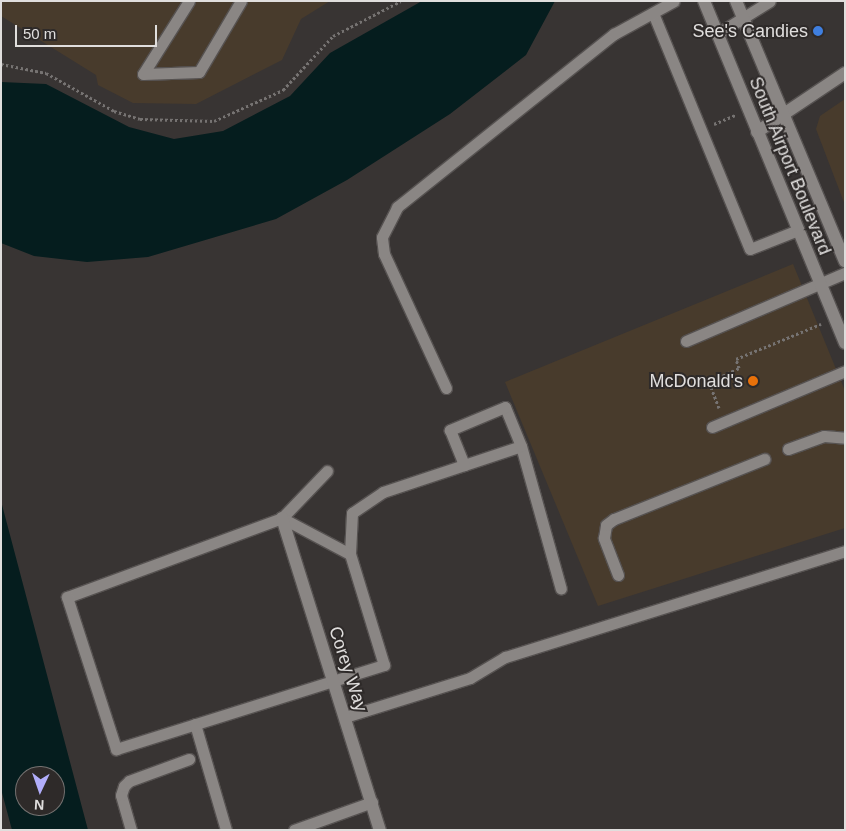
<!DOCTYPE html>
<html>
<head>
<meta charset="utf-8">
<style>
	body { margin:0 }
	#map { position:relative; width:846px; height:831px; overflow:hidden; background:#383433; font-family:Helvetica,sans-serif }
	div>[style] { position:absolute }
	.commercial>* { inset:0; background:#483b2c }
	.water>* { inset:0; background:#051d1e }
	.path>* { height:3px; margin-top:-1.5px; transform-origin:0; background:repeating-linear-gradient(90deg,#767372 0 2.5px,transparent 0 5px) }
	.roads { filter:drop-shadow(1px 0 #565251) drop-shadow(-1px 0 #565251) drop-shadow(0 1px #565251) drop-shadow(0 -1px #565251) }
	.lane>* { height:11px; margin:-5.5px; padding:0 5.5px; transform-origin:5.5px; border-radius:5.5px; background:#8a8684 }
	.street>* { height:12px; margin:-6px; padding:0 6px; transform-origin:6px; border-radius:6px; background:#8a8684 }
	.secondary>* { height:12px; margin:-6px; padding:0 6px; transform-origin:6px; border-radius:6px; background:#8a8684 }
	.dots>* { width:14px; height:14px; translate:-50% -50%; box-sizing:border-box; border:2px solid #2e2a29; border-radius:50% }
	span { translate:-50% -50%; white-space:nowrap; text-align:center; line-height:1.15; -webkit-text-stroke:4px #2e2a29; paint-order:stroke }
	.poi-label { font-size:18px; color:#e0dedd }
	.right { translate:-100% -50%; text-align:right }
	.street-label { font-size:18px; color:#e0dedd }
	.frame { position:absolute; inset:0; border:2px solid #e0dedd; pointer-events:none }
	.north { position:absolute; left:15px; top:766px; width:50px; height:50px; box-sizing:border-box; background:#2e2a29; border:1px solid #757271; border-radius:50%; rotate:183deg; font-size:14px; font-weight:700; line-height:20px; text-align:center; color:#e0dedd }
	.north::after { content:''; display:block; margin:auto; width:18px; height:22px; background:#b1adfa; clip-path:polygon(50% 0,100% 100%,50% 72%,0 100%) }
	.scale { position:absolute; left:15px; top:25px; width:142px; height:22px; box-sizing:border-box; border:2px solid #e0dedd; border-top:0; padding-left:6px; font-size:15px; line-height:18px; white-space:nowrap; color:#e0dedd; -webkit-text-stroke:4px #2e2a29; paint-order:stroke }
</style>
</head>
<body>
<div id="map">
	<div class="commercial">
		<div style="clip-path:polygon(1px 1px,330px 1px,301px 19px,282px 60px,196px 104px,133px 103px,98px 85px,96px 75px,1px 16px)"></div>
		<div style="clip-path:polygon(845px 99px,845px 205px,816px 129px,820px 116px)"></div>
		<div style="clip-path:polygon(793px 264px,845px 391px,845px 528px,598px 606px,505px 382px)"></div>
	</div>
	<div class="water">
		<div style="clip-path:polygon(422px 1px,555px 1px,526px 55px,450px 114px,347px 180px,276px 219px,148px 257px,87px 262px,34px 256px,1px 243px,1px 82px,46px 84px,129px 127px,174px 139px,223px 131px,290px 96px,330px 53px)"></div>
		<div style="clip-path:polygon(evenodd,1px 501px,88px 830px,12px 830px,1px 789px,1px 501px,25px 776px,55px 776px,55px 806px,25px 806px,25px 776px)"></div>
	</div>
	<div class="path">
		<div style="left:1px;top:64px;width:46px;rotate:11.3deg"></div>
		<div style="left:46px;top:73px;width:78px;rotate:29.2deg"></div>
		<div style="left:114px;top:111px;width:27px;rotate:17deg"></div>
		<div style="left:140px;top:119px;width:74px;rotate:1.5deg"></div>
		<div style="left:214px;top:121px;width:76px;rotate:-24.2deg"></div>
		<div style="left:283px;top:90px;width:74px;rotate:-47.2deg"></div>
		<div style="left:333px;top:36px;width:76px;rotate:-27.2deg"></div>
		<div style="left:714px;top:124px;width:23px;rotate:-23deg"></div>
		<div style="left:719px;top:408px;width:28px;rotate:-111deg"></div>
		<div style="left:709px;top:382px;width:33px;rotate:-25deg"></div>
		<div style="left:739px;top:368px;width:9px;rotate:-108deg"></div>
		<div style="left:736px;top:359px;width:92px;rotate:-22.4deg"></div>
	</div>
	<div class="roads">
		<div class="lane">
			<div style="left:189px;top:1px;width:86px;rotate:122.2deg"></div>
			<div style="left:143px;top:74px;width:56px;rotate:-2deg"></div>
			<div style="left:199px;top:72px;width:82px;rotate:-59.4deg"></div>
			<div style="left:653px;top:13px;width:255px;rotate:67.7deg"></div>
			<div style="left:750px;top:249px;width:52px;rotate:-21.6deg"></div>
			<div style="left:717px;top:34px;width:62px;rotate:-31.9deg"></div>
			<div style="left:686px;top:341px;width:173px;rotate:-23.2deg"></div>
			<div style="left:446px;top:388px;width:148px;rotate:-114.8deg"></div>
			<div style="left:384px;top:254px;width:17px;rotate:-97deg"></div>
			<div style="left:382px;top:237px;width:34px;rotate:-63deg"></div>
			<div style="left:397px;top:207px;width:278px;rotate:-38.6deg"></div>
			<div style="left:614px;top:34px;width:68px;rotate:-28.8deg"></div>
			<div style="left:712px;top:427px;width:144px;rotate:-22.8deg"></div>
			<div style="left:521px;top:446px;width:148px;rotate:74.4deg"></div>
			<div style="left:788px;top:449px;width:38px;rotate:-20deg"></div>
			<div style="left:824px;top:436px;width:21px;rotate:5deg"></div>
			<div style="left:327px;top:471px;width:65px;rotate:133.8deg"></div>
			<div style="left:282px;top:518px;width:229px;rotate:159.8deg"></div>
			<div style="left:67px;top:597px;width:160px;rotate:72.1deg"></div>
			<div style="left:116px;top:749px;width:281px;rotate:-17.4deg"></div>
			<div style="left:384px;top:665px;width:116px;rotate:-107deg"></div>
			<div style="left:350px;top:554px;width:41px;rotate:-87.2deg"></div>
			<div style="left:352px;top:513px;width:37px;rotate:-34deg"></div>
			<div style="left:383px;top:492px;width:145px;rotate:-18.4deg"></div>
			<div style="left:521px;top:446px;width:42px;rotate:-112.3deg"></div>
			<div style="left:505px;top:407px;width:60px;rotate:157.3deg"></div>
			<div style="left:450px;top:430px;width:38px;rotate:68deg"></div>
			<div style="left:282px;top:518px;width:77px;rotate:27.9deg"></div>
			<div style="left:618px;top:575px;width:40px;rotate:-111deg"></div>
			<div style="left:604px;top:538px;width:13px;rotate:-81deg"></div>
			<div style="left:606px;top:525px;width:10px;rotate:-37deg"></div>
			<div style="left:614px;top:519px;width:162px;rotate:-21.8deg"></div>
			<div style="left:345px;top:717px;width:131px;rotate:-17.3deg"></div>
			<div style="left:470px;top:678px;width:41px;rotate:-31deg"></div>
			<div style="left:505px;top:657px;width:356px;rotate:-17.3deg"></div>
			<div style="left:195px;top:724px;width:110px;rotate:73.7deg"></div>
			<div style="left:131px;top:830px;width:36px;rotate:-106deg"></div>
			<div style="left:121px;top:795px;width:9px;rotate:-72deg"></div>
			<div style="left:124px;top:786px;width:7px;rotate:-45deg"></div>
			<div style="left:129px;top:781px;width:64px;rotate:-20.1deg"></div>
			<div style="left:294px;top:830px;width:83px;rotate:-19.7deg"></div>
		</div>
		<div class="street">
			<div style="left:757px;top:132px;width:106px;rotate:-33.8deg"></div>
			<div style="left:282px;top:518px;width:327px;rotate:72.6deg"></div>
		</div>
		<div class="secondary">
			<div style="left:704px;top:1px;width:370px;rotate:67.6deg"></div>
			<div style="left:736px;top:1px;width:282px;rotate:67.3deg"></div>
		</div>
	</div>
	<div class="dots">
		<div style="left:818px;top:31px;background:#3f7fe0"></div>
		<div style="left:753px;top:381px;background:#e8710a"></div>
	</div>
	<div class="poi-label">
		<span class="right" style="left:808px;top:31px">See's Candies</span>
		<span class="right" style="left:743px;top:381px">McDonald's</span>
	</div>
	<div class="street-label">
		<span style="left:790px;top:166px;rotate:68deg">South Airport Boulevard</span>
		<span style="left:348px;top:669px;rotate:72deg">Corey Way</span>
	</div>
	<div class="frame"></div>
	<div class="north">N</div>
	<div class="scale">50 m</div>
</div>
</body>
</html>
